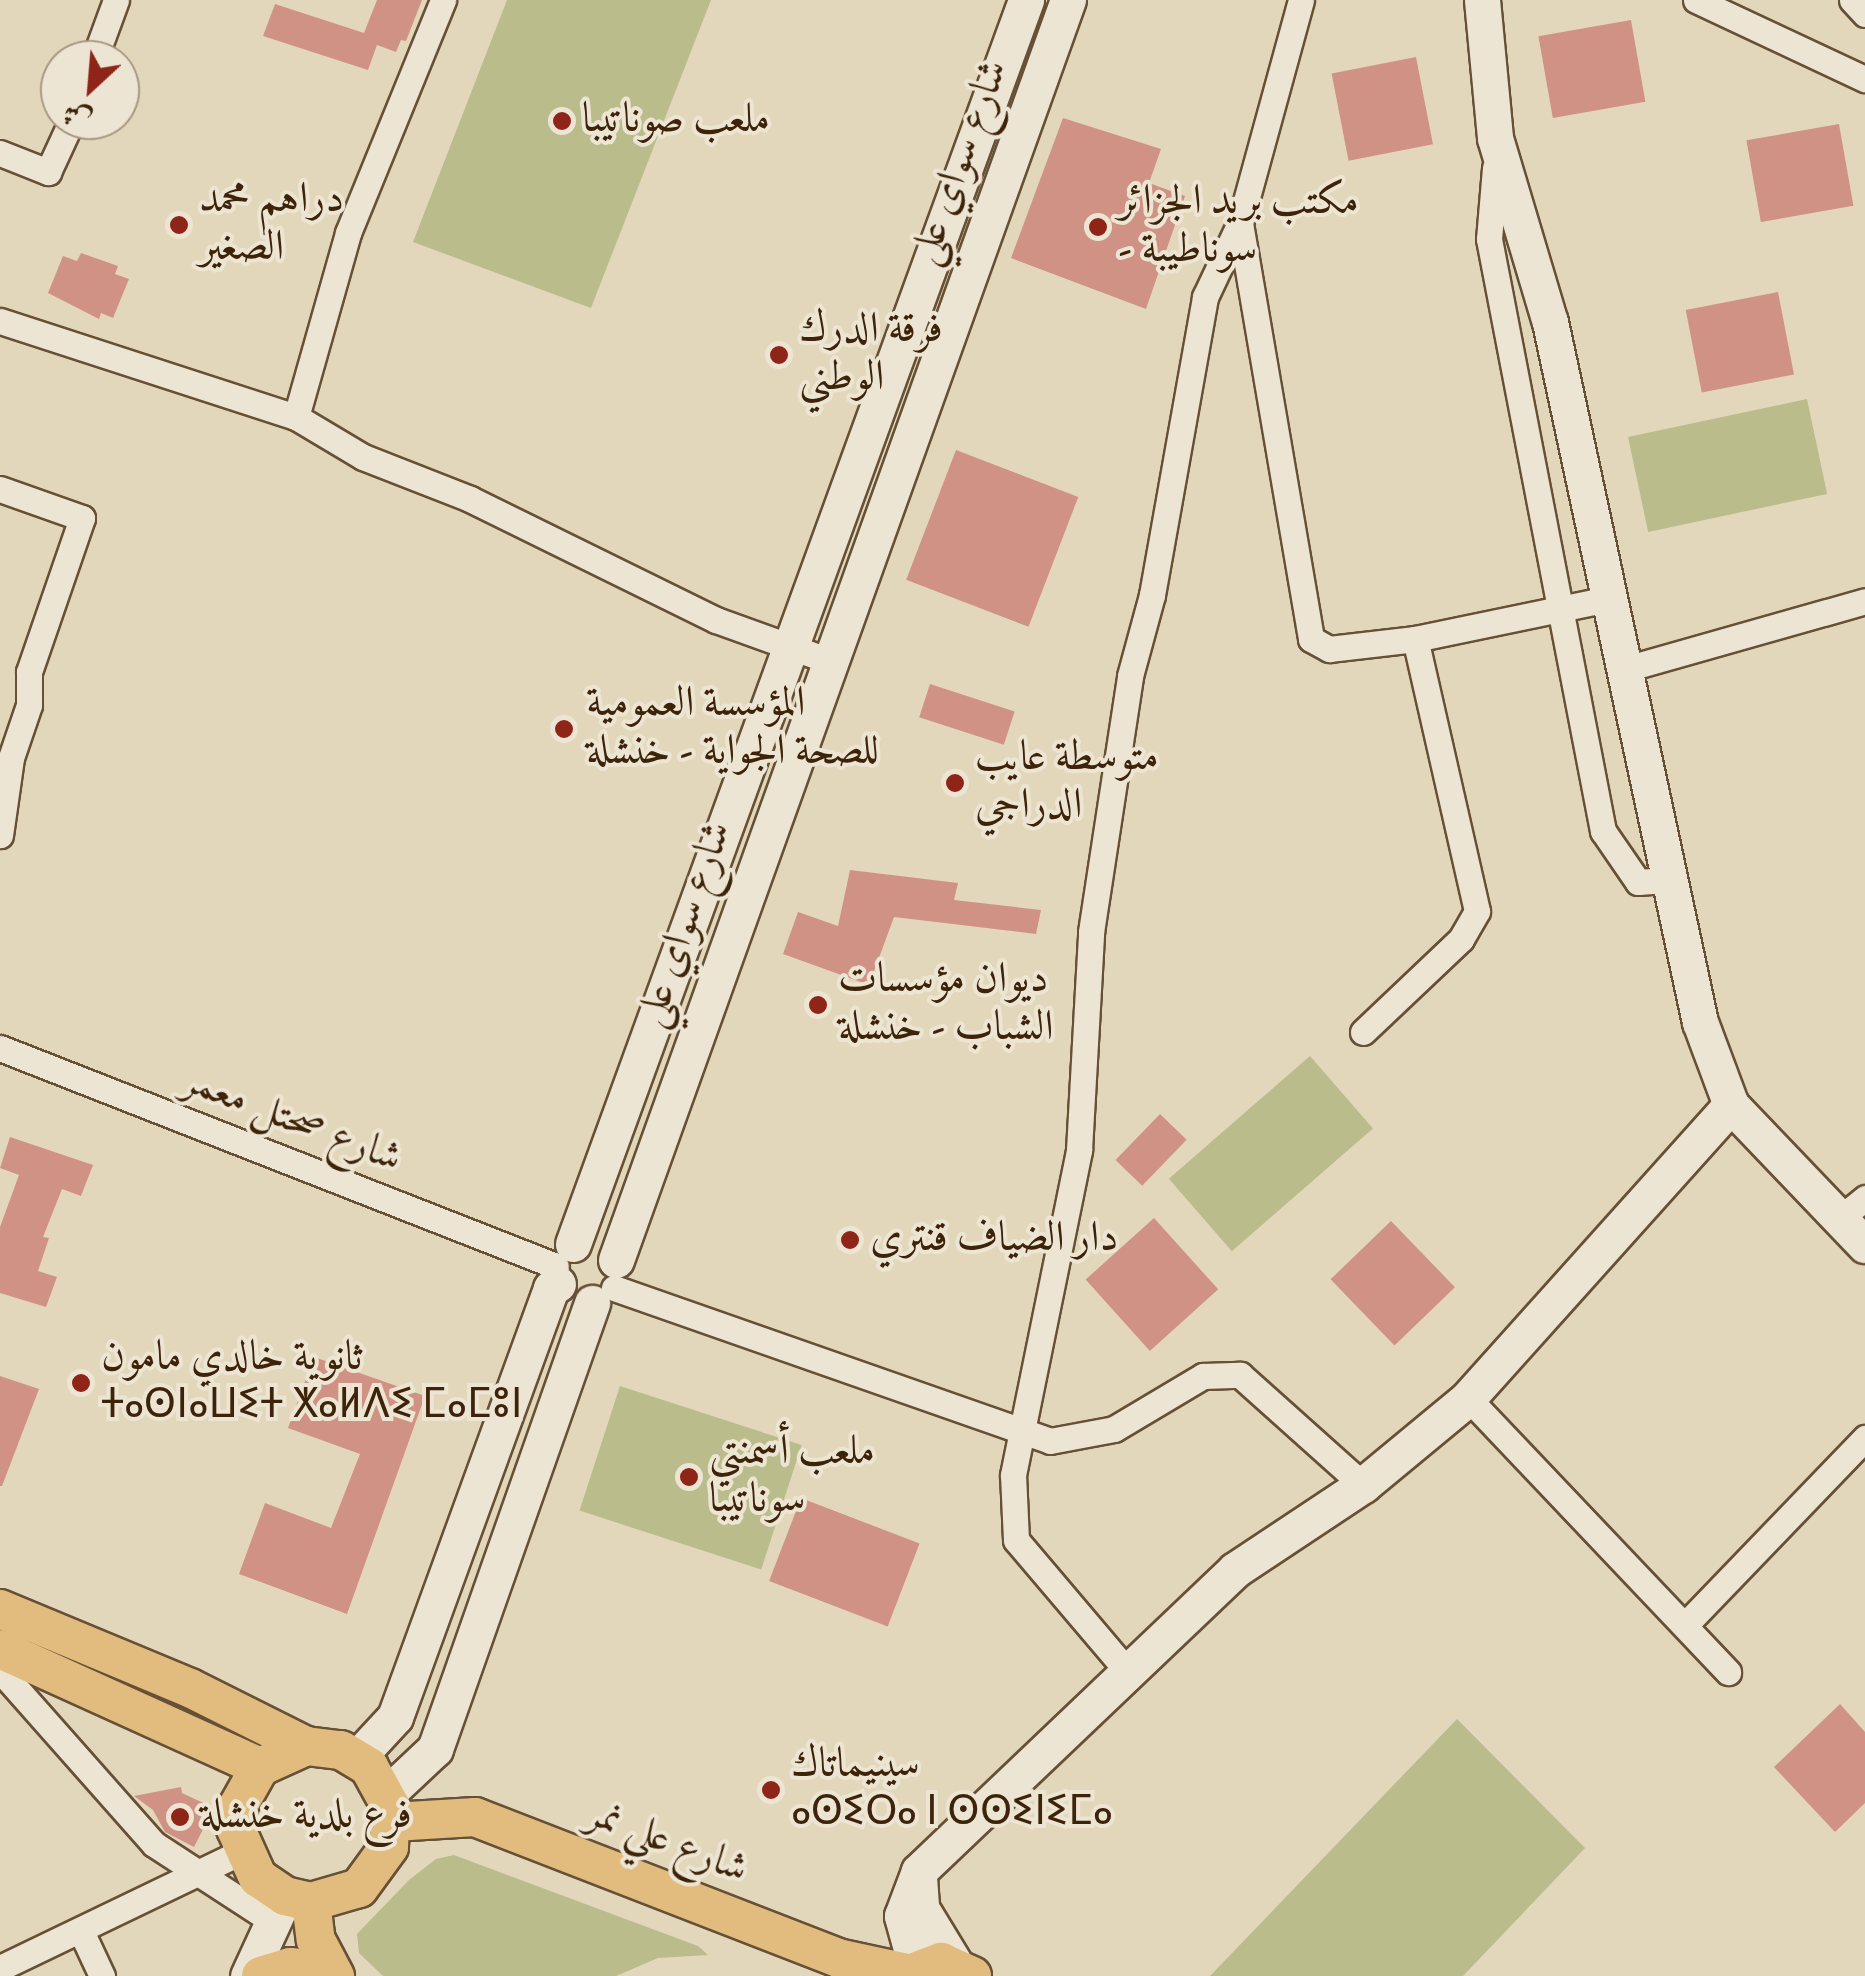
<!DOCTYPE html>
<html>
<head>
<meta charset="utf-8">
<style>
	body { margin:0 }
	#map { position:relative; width:1865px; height:1976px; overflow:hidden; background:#e3d7bb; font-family:"Sorts Mill Goudy",Amiri,"Noto Sans Tifinagh",serif }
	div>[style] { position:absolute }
	.green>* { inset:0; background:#babc8c; transform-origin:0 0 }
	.building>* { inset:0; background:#d09284; transform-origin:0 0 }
	.roads { filter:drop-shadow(2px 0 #665036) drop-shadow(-2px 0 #665036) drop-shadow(0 2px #665036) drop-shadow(0 -2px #665036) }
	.street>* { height:25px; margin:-12.5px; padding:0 12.5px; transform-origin:12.5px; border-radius:12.5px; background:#ede5d3 }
	.secondary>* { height:35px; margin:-17.5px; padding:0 17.5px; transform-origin:17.5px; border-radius:17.5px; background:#ede5d3 }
	.primary>* { height:38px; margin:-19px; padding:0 19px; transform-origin:19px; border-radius:19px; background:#e2bc7e }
	.dots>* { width:28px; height:28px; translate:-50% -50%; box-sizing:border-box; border:5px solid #ede5d3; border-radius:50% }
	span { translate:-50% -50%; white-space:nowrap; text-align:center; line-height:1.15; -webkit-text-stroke:8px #ede5d3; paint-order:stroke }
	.poi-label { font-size:42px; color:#3d2309 }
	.left { translate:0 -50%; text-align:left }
	.street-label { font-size:42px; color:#3d2309 }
	.north { position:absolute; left:40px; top:40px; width:100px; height:100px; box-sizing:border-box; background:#ede5d3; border:2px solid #a79782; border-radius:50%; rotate:206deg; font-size:28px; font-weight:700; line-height:40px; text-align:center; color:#3d2309 }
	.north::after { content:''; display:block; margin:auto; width:35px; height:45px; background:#8f2418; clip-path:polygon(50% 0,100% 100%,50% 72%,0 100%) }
</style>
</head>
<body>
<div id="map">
	<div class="green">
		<div style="clip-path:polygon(507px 0,711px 0,591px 308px,413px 242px)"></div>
		<div style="left:1807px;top:399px;width:97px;height:183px;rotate:78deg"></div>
		<div style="left:1310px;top:1056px;width:96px;height:187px;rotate:49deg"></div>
		<div style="left:620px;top:1386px;width:191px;height:131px;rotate:18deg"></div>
		<div style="clip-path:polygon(1457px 1719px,1585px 1848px,1463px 1976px,1210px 1976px)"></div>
		<div style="clip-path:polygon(454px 1855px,698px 1946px,708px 1955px,658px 1958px,616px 1976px,383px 1976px,359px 1953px,357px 1934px,409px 1880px,436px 1859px)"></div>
	</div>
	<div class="building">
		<div style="clip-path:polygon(377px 0,422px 0,406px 41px,401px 40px,396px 52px,377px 45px,368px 70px,263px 36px,275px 4px,364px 33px)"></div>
		<div style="left:1631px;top:20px;width:83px;height:94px;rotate:80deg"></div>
		<div style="left:1416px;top:57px;width:89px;height:86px;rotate:79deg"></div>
		<div style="clip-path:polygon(1063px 118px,1161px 149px,1149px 183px,1185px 196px,1146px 309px,1011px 258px)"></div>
		<div style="left:1839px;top:124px;width:83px;height:94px;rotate:80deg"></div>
		<div style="clip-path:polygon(81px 253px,118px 266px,115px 274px,129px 279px,113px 318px,101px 313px,99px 319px,48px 293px,63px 256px,77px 261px)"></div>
		<div style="left:1778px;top:292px;width:84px;height:94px;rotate:79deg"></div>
		<div style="left:956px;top:450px;width:131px;height:139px;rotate:21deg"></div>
		<div style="left:930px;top:684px;width:89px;height:35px;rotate:18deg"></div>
		<div style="clip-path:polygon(850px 870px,958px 883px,954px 900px,1041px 910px,1036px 934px,894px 917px,869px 985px,783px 954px,798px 912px,838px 926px)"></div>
		<div style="left:1160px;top:1114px;width:37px;height:64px;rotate:44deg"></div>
		<div style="clip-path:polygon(10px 1137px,93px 1165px,81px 1196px,62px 1189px,43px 1237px,49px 1238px,38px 1271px,57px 1277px,46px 1307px,0 1293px,0 1227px,19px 1175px,0 1168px)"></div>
		<div style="left:1154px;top:1218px;width:96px;height:92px;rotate:48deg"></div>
		<div style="left:1391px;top:1221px;width:92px;height:84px;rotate:46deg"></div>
		<div style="clip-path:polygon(314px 1357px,425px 1396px,347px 1614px,239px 1574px,265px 1503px,331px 1528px,360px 1454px,288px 1428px)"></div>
		<div style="clip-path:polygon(0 1376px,39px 1389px,2px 1486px,0 1486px)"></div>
		<div style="left:801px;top:1498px;width:127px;height:89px;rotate:21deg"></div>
		<div style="clip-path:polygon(1840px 1704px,1865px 1732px,1865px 1803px,1835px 1832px,1774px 1767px)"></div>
		<div style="clip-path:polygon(181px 1787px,182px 1793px,214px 1808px,194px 1847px,165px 1832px,153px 1810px,134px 1796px)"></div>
	</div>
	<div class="roads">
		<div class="street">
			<div style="left:1696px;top:0;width:187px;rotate:25.1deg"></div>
			<div style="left:1852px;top:0;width:19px;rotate:47deg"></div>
			<div style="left:94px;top:60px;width:64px;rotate:-69.9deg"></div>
			<div style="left:0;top:153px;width:52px;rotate:21.6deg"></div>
			<div style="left:48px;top:172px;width:57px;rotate:-65.2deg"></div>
			<div style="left:1495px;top:168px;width:71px;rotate:94.8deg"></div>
			<div style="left:1489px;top:239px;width:603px;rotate:79.1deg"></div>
			<div style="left:1603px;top:831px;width:62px;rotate:55.5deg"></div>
			<div style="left:1638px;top:882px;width:28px;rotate:-4deg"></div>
			<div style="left:1240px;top:223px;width:422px;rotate:80.3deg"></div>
			<div style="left:1311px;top:639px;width:21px;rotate:29deg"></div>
			<div style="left:1329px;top:649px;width:87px;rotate:-6.6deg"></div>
			<div style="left:1415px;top:639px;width:202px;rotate:-11.7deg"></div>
			<div style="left:0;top:321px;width:311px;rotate:18deg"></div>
			<div style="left:296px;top:417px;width:78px;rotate:30.8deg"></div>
			<div style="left:363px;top:457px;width:115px;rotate:21.4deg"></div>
			<div style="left:470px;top:499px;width:274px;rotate:26.2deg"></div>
			<div style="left:716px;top:620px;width:121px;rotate:19.8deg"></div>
			<div style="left:296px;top:417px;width:191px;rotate:-74.2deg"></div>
			<div style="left:348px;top:233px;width:252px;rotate:-67.8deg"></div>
			<div style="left:0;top:489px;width:87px;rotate:19.5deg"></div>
			<div style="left:82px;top:518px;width:163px;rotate:109deg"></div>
			<div style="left:29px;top:672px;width:33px;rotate:90deg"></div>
			<div style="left:29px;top:705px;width:56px;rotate:108.8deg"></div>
			<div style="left:11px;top:758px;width:78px;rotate:98.1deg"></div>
			<div style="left:1629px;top:668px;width:245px;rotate:-15.8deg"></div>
			<div style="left:1363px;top:1032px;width:135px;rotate:-43.5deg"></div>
			<div style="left:1461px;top:939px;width:32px;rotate:-60deg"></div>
			<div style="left:1477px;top:911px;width:279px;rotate:-102.8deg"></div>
			<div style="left:0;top:1048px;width:597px;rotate:21.41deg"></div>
			<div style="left:1838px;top:1220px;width:35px;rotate:-39deg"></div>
			<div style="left:614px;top:1288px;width:462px;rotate:19.3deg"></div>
			<div style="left:1050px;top:1441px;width:65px;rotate:-10.6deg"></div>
			<div style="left:1114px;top:1429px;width:104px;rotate:-30.8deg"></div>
			<div style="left:1203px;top:1376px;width:37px;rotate:-2deg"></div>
			<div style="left:1240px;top:1375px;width:165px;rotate:41.8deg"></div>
			<div style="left:1468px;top:1398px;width:378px;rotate:46.5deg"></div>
			<div style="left:1687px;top:1623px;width:257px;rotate:-46.1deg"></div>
			<div style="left:0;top:1670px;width:232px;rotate:48.5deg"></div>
			<div style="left:154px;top:1844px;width:141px;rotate:33.1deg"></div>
			<div style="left:1128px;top:1672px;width:173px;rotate:-130.3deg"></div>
			<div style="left:1016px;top:1540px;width:65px;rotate:-92.6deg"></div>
			<div style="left:1013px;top:1475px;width:332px;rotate:-78.5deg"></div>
			<div style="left:1079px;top:1150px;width:218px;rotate:-86.8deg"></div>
			<div style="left:1091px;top:932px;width:259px;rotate:-81.3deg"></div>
			<div style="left:1130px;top:676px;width:84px;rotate:-74.8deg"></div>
			<div style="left:1152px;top:595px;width:303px;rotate:-79.9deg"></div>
			<div style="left:1205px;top:297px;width:82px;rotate:-64.7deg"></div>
			<div style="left:1240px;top:223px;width:231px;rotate:-74.7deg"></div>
			<div style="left:81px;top:1931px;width:50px;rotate:65deg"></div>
			<div style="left:0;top:1968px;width:267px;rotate:-25.7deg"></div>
		</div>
		<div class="secondary">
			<div style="left:1482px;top:0;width:139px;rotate:84.6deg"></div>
			<div style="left:1495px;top:138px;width:192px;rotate:73.4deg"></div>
			<div style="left:1550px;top:322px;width:716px;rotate:77.91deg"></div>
			<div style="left:1700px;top:1022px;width:89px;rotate:69.5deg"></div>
			<div style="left:1731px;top:1105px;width:194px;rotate:46.3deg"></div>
			<div style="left:573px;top:1244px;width:1324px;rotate:-69.99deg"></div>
			<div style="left:616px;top:1260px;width:1339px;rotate:-70.27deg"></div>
			<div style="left:357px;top:1758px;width:56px;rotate:-47.2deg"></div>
			<div style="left:395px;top:1717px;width:456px;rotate:-70deg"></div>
			<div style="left:551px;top:1288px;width:8px;rotate:-30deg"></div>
			<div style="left:387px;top:1794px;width:66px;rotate:-43.2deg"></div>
			<div style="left:435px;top:1749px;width:473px;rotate:-70.6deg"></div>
			<div style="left:919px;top:1877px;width:31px;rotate:86deg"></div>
			<div style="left:921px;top:1908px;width:66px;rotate:58.7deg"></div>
			<div style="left:916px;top:1967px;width:53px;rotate:-105.4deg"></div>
			<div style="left:902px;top:1916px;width:48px;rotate:-69.3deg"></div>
			<div style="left:919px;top:1871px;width:436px;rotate:-43.6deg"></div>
			<div style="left:1235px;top:1570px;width:154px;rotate:-33.6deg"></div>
			<div style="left:1363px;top:1485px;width:136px;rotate:-39.6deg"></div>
			<div style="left:1468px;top:1398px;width:394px;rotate:-48.1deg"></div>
			<div style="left:248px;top:1976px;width:88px;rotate:-65.2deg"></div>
		</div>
		<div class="primary">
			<div style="left:0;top:1609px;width:206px;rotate:22.6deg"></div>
			<div style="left:190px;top:1688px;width:130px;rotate:26.6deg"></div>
			<div style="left:306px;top:1746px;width:35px;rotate:7deg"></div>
			<div style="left:341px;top:1750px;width:33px;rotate:31deg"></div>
			<div style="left:369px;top:1767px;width:46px;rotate:61.2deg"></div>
			<div style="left:391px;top:1807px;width:40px;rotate:92.9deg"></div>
			<div style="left:389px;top:1847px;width:51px;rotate:126.2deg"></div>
			<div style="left:359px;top:1888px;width:50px;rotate:163.7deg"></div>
			<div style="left:311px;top:1902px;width:27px;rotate:-167deg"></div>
			<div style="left:285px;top:1896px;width:32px;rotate:-146deg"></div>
			<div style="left:258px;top:1878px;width:54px;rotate:-114.2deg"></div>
			<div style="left:236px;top:1829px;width:23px;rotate:-85deg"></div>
			<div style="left:238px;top:1806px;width:45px;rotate:-60.6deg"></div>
			<div style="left:260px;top:1767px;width:51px;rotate:-24.5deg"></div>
			<div style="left:0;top:1649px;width:286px;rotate:24.4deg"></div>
			<div style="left:393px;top:1822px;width:82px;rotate:-3.5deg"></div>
			<div style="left:475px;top:1817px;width:389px;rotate:21.2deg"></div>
			<div style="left:838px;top:1958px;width:71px;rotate:12.3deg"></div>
			<div style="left:311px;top:1902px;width:38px;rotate:83deg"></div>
			<div style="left:316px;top:1940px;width:41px;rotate:62.2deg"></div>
			<div style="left:261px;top:1976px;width:30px;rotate:-17deg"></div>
			<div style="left:290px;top:1967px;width:39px;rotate:6deg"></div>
			<div style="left:904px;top:1976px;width:40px;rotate:-21deg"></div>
			<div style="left:941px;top:1962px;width:34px;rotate:24deg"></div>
		</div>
	</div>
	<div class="dots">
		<div style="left:562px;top:121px;background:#8f2418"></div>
		<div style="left:179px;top:225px;background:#8f2418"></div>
		<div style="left:1098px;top:227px;background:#8f2418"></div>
		<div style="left:779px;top:355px;background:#8f2418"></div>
		<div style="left:564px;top:729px;background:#8f2418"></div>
		<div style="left:955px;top:783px;background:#8f2418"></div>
		<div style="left:818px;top:1005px;background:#8f2418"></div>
		<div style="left:850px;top:1240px;background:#8f2418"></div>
		<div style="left:81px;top:1383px;background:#8f2418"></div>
		<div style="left:689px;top:1477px;background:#8f2418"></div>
		<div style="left:771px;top:1790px;background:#8f2418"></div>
		<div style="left:180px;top:1817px;background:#8f2418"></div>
	</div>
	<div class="poi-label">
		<span class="left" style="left:582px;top:121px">ملعب صوناتيبا</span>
		<span class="left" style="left:199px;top:225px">دراهم محمد<br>الصغير</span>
		<span class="left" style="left:1118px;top:227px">مكتب بريد الجزائر<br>- سوناطيبة</span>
		<span class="left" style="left:799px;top:355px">فرقة الدرك<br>الوطني</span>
		<span class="left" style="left:586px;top:729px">المؤسسة العمومية<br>للصحة الجواية - خنشلة</span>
		<span class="left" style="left:975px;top:783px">متوسطة عايب<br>الدراجي</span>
		<span class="left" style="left:838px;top:1005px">ديوان مؤسسات<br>الشباب - خنشلة</span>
		<span class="left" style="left:870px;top:1240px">دار الضياف قنتري</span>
		<span class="left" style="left:101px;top:1383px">ثانوية خالدي مامون<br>ⵜⴰⵙⵏⴰⵡⵉⵜ ⵅⴰⵍⴷⵉ ⵎⴰⵎⵓⵏ</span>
		<span class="left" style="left:709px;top:1477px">ملعب أسمنتي<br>سوناتيبا</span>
		<span class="left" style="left:791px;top:1790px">سينيماتاك<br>ⴰⵙⵉⵔⴰ ⵏ ⵙⵙⵉⵏⵉⵎⴰ</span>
		<span class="left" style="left:200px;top:1817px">فرع بلدية خنشلة</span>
	</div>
	<div class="street-label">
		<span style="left:961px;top:163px;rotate:-70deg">شارع سواي علي</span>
		<span style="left:686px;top:925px;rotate:-71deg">شارع سواي علي</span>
		<span style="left:292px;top:1121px;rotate:21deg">شارع صحتل معمر</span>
		<span style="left:667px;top:1843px;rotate:21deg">شارع علي نمر</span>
	</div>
	<div class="north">ش</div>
</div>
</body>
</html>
